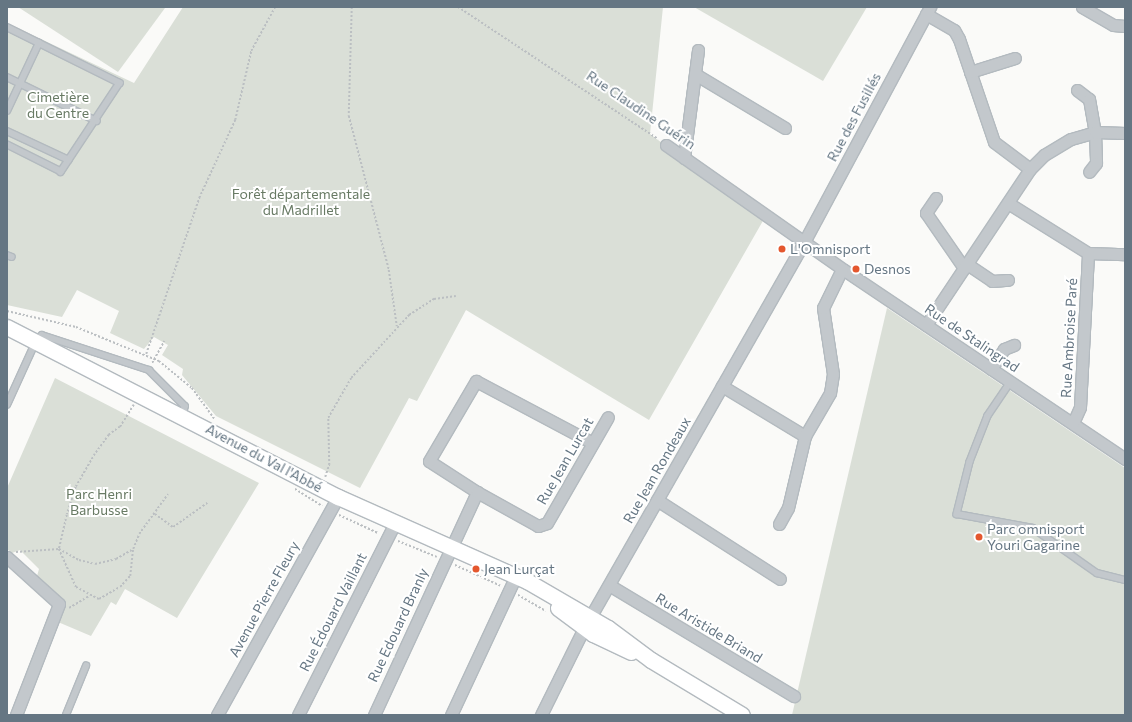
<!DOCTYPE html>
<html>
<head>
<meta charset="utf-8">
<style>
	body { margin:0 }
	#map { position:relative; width:1132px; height:722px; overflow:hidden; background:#fafaf8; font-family:Commissioner,sans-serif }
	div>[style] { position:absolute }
	.green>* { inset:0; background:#dadfd7 }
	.path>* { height:1.5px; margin-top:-0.75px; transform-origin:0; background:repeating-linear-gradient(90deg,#bbbfc2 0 2px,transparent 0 4px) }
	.roads { filter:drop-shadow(1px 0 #b3babf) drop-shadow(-1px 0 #b3babf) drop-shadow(0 1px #b3babf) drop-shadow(0 -1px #b3babf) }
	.service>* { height:5.5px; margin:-2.75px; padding:0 2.75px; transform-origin:2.75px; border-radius:2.75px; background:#c3c8cc }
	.minor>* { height:11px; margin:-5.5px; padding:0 5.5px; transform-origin:5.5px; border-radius:5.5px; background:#c3c8cc }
	.secondary>* { height:15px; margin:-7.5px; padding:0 7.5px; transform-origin:7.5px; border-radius:7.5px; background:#fff }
	.dots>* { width:11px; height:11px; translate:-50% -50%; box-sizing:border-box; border:2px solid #fff; border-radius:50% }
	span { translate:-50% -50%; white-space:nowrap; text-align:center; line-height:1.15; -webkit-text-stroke:4px #fff; paint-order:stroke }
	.park-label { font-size:14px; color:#687a64 }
	.street-label { font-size:14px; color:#657683 }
	.poi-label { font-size:14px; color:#657683 }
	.left { translate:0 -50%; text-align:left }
	.frame { position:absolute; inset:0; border:8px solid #657683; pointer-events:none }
</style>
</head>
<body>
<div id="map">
	<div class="green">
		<div style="clip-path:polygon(18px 7px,163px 7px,165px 8px,118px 72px)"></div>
		<div style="clip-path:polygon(183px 7px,663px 7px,650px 134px,764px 219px,649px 420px,466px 310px,417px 401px,409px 398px,360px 488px,216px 416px,182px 375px,183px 369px,162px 355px,168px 345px,154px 337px,144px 349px,110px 333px,119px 311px,77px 290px,62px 317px,7px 305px,7px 23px,134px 83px)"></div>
		<div style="clip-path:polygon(694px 7px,867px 7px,823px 81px)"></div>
		<div style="clip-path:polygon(887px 308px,1125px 468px,1125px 715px,792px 715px)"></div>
		<div style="clip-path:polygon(55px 378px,259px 483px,177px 618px,125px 589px,116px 605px,111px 602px,91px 636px,58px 622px,66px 602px,37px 576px,39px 569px,20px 550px,12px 553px,7px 549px,7px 488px)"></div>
	</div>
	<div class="path">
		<div style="left:352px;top:7px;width:109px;rotate:91.6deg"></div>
		<div style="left:349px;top:116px;width:159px;rotate:75.4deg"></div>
		<div style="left:389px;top:270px;width:57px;rotate:81.9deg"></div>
		<div style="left:458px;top:7px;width:240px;rotate:33.4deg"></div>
		<div style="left:7px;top:311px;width:71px;rotate:13.1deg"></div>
		<div style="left:76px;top:327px;width:90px;rotate:22.3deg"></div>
		<div style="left:159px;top:361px;width:43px;rotate:39.3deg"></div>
		<div style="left:192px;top:388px;width:39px;rotate:54deg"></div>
		<div style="left:146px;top:354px;width:165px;rotate:-71.2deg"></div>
		<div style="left:199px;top:198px;width:86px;rotate:-65.2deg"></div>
		<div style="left:235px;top:120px;width:71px;rotate:-76.9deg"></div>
		<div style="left:251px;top:51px;width:50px;rotate:-61.4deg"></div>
		<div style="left:152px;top:363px;width:25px;rotate:-61deg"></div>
		<div style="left:134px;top:405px;width:26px;rotate:122deg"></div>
		<div style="left:120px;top:427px;width:14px;rotate:144deg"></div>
		<div style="left:109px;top:435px;width:24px;rotate:126deg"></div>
		<div style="left:95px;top:454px;width:38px;rotate:120deg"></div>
		<div style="left:76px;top:487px;width:29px;rotate:108deg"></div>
		<div style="left:67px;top:515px;width:35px;rotate:103deg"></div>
		<div style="left:59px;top:549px;width:42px;rotate:65.9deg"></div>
		<div style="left:76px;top:587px;width:26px;rotate:28deg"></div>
		<div style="left:99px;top:599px;width:24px;rotate:-30deg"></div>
		<div style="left:120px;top:587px;width:15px;rotate:-48deg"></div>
		<div style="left:130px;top:576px;width:27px;rotate:-84deg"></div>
		<div style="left:133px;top:549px;width:16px;rotate:-68deg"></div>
		<div style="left:139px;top:534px;width:49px;rotate:-54.1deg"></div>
		<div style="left:325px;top:477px;width:13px;rotate:-72deg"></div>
		<div style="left:329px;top:465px;width:47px;rotate:-91.2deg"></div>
		<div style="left:328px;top:418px;width:46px;rotate:-60.1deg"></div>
		<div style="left:351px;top:378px;width:86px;rotate:-47.4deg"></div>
		<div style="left:409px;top:315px;width:30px;rotate:-33deg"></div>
		<div style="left:434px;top:299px;width:22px;rotate:-8deg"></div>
		<div style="left:295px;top:489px;width:32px;rotate:32deg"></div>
		<div style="left:155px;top:514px;width:22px;rotate:36deg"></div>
		<div style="left:173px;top:527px;width:42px;rotate:-35.2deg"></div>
		<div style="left:339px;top:515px;width:43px;rotate:24.8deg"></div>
		<div style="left:398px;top:541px;width:42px;rotate:22.3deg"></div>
		<div style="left:16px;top:552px;width:43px;rotate:-4deg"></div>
		<div style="left:59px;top:549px;width:23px;rotate:29deg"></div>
		<div style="left:79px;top:560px;width:16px;rotate:14deg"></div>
		<div style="left:95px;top:564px;width:22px;rotate:-13deg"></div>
		<div style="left:116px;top:559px;width:20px;rotate:-30deg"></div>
		<div style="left:455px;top:565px;width:51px;rotate:24.5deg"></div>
		<div style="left:518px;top:595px;width:32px;rotate:30deg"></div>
		<div style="left:69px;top:608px;width:23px;rotate:-31deg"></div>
	</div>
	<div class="roads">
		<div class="service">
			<div style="left:7px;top:27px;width:126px;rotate:26.4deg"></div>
			<div style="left:120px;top:83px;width:107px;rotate:123.5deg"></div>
			<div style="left:61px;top:172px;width:60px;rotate:-153.4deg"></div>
			<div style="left:7px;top:77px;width:100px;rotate:26.1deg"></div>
			<div style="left:7px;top:111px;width:75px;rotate:-64.8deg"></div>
			<div style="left:7px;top:131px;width:68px;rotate:25.1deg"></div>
			<div style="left:7px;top:255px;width:5px;rotate:22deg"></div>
			<div style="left:1011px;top:382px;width:41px;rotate:124.1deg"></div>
			<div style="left:988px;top:416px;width:49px;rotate:111.4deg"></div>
			<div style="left:970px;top:462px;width:54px;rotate:104deg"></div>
			<div style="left:957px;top:514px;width:77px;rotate:10.4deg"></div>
			<div style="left:1033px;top:528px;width:78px;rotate:35.1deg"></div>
			<div style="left:1097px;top:573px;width:29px;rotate:14deg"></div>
			<div style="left:7px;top:405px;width:70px;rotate:-65.6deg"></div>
			<div style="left:36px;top:341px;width:8px;rotate:-45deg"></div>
			<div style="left:42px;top:335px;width:113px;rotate:18.1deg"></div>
			<div style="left:149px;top:370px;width:51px;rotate:45deg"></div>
			<div style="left:185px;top:406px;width:10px;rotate:96deg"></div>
			<div style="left:66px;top:715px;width:53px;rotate:-67.8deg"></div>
		</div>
		<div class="minor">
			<div style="left:1082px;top:7px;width:36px;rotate:30deg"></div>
			<div style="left:1113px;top:25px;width:12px;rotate:5deg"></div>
			<div style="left:926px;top:14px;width:32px;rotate:30deg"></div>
			<div style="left:954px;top:30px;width:10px;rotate:61deg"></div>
			<div style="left:959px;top:39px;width:109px;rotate:71.2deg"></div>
			<div style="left:994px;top:142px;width:45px;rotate:36.9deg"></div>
			<div style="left:970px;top:72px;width:47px;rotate:-17.3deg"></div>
			<div style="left:695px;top:74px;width:105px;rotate:31deg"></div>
			<div style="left:1077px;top:90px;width:15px;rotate:37deg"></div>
			<div style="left:1089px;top:99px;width:34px;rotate:80deg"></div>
			<div style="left:1095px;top:132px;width:31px;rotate:88deg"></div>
			<div style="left:1096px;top:163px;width:11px;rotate:128deg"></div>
			<div style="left:666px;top:145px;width:218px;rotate:35.1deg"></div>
			<div style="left:844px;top:270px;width:339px;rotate:33.9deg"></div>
			<div style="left:684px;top:158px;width:109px;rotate:-82.6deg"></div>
			<div style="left:936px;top:198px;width:18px;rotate:124deg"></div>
			<div style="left:926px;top:213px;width:67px;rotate:55.4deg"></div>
			<div style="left:1008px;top:203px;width:94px;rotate:32deg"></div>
			<div style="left:1088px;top:253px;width:37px;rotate:2deg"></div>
			<div style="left:967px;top:264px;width:30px;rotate:34deg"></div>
			<div style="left:992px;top:281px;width:16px;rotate:-4deg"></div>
			<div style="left:926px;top:325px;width:187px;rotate:-56.3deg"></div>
			<div style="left:1030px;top:169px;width:20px;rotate:-45deg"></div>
			<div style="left:1044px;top:155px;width:31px;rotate:-31deg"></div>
			<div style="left:1071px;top:139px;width:25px;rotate:-16deg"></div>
			<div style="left:1095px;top:132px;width:30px;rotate:2deg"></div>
			<div style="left:991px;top:369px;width:24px;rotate:-57deg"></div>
			<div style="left:1004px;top:349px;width:11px;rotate:-22deg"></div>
			<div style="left:722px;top:386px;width:97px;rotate:31.1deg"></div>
			<div style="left:1073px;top:423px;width:17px;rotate:-66deg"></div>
			<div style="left:1080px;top:407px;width:154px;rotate:-87deg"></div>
			<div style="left:477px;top:492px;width:57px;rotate:-147.1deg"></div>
			<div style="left:429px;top:461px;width:93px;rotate:-59.6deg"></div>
			<div style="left:476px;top:381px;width:132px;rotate:27.9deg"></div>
			<div style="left:657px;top:500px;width:146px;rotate:32.7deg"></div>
			<div style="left:779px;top:524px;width:18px;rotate:-61deg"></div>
			<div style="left:788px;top:508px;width:74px;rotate:-76.7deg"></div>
			<div style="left:805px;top:436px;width:50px;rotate:-59.8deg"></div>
			<div style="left:830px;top:393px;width:19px;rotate:-81deg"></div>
			<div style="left:833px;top:374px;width:67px;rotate:-98.6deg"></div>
			<div style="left:823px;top:308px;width:43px;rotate:-64deg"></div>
			<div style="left:7px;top:557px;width:70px;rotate:42.1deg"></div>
			<div style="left:59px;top:604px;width:119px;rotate:111.2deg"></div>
			<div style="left:609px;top:585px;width:216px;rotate:31deg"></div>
			<div style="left:217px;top:715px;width:249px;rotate:-61deg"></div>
			<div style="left:298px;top:715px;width:215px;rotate:-63.2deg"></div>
			<div style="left:374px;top:715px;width:246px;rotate:-65.2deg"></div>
			<div style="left:477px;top:492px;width:70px;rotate:29.1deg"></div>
			<div style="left:538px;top:526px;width:9px;rotate:-18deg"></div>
			<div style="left:547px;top:523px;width:122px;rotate:-60.1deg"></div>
			<div style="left:451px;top:715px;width:151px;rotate:-65deg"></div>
			<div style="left:541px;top:715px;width:97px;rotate:-63.7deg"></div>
			<div style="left:584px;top:628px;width:444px;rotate:-60.3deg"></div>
			<div style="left:804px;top:242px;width:267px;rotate:-61.8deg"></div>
		</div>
		<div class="secondary">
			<div style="left:7px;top:327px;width:372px;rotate:27.2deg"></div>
			<div style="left:338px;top:497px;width:207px;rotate:24deg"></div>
			<div style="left:527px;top:581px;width:94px;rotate:30.1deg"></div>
			<div style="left:608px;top:628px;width:54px;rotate:36.7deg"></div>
			<div style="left:651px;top:660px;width:106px;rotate:31.1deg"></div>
			<div style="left:558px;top:608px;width:44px;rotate:36.6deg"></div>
			<div style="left:593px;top:634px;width:42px;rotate:25.3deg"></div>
		</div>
	</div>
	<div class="dots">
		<div style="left:782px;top:249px;background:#e4572e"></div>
		<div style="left:856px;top:269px;background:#e4572e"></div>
		<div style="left:979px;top:537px;background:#e4572e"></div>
		<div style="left:476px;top:569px;background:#e4572e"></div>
	</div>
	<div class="park-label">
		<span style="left:58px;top:105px">Cimetière<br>du Centre</span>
		<span style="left:301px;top:202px">Forêt départementale<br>du Madrillet</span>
		<span style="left:99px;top:502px">Parc Henri<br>Barbusse</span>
	</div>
	<div class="street-label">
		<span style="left:641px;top:110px;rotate:34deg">Rue Claudine Guérin</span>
		<span style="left:854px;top:117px;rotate:-62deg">Rue des Fusillés</span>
		<span style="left:972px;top:338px;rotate:34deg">Rue de Stalingrad</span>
		<span style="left:1069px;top:338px;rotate:-87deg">Rue Ambroise Paré</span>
		<span style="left:264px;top:458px;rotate:28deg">Avenue du Val l'Abbé</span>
		<span style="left:565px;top:461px;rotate:-60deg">Rue Jean Lurcat</span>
		<span style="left:657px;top:470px;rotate:-60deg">Rue Jean Rondeaux</span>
		<span style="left:264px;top:599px;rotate:-61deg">Avenue Pierre Fleury</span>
		<span style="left:333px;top:612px;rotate:-63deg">Rue Édouard Vaillant</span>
		<span style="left:398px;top:625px;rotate:-65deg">Rue Edouard Branly</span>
		<span style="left:709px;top:628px;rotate:31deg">Rue Aristide Briand</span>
	</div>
	<div class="poi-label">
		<span class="left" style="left:790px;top:249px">L'Omnisport</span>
		<span class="left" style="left:864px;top:269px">Desnos</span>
		<span class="left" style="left:987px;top:537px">Parc omnisport<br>Youri Gagarine</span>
		<span class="left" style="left:484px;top:569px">Jean Lurçat</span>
	</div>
	<div class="frame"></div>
</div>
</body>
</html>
